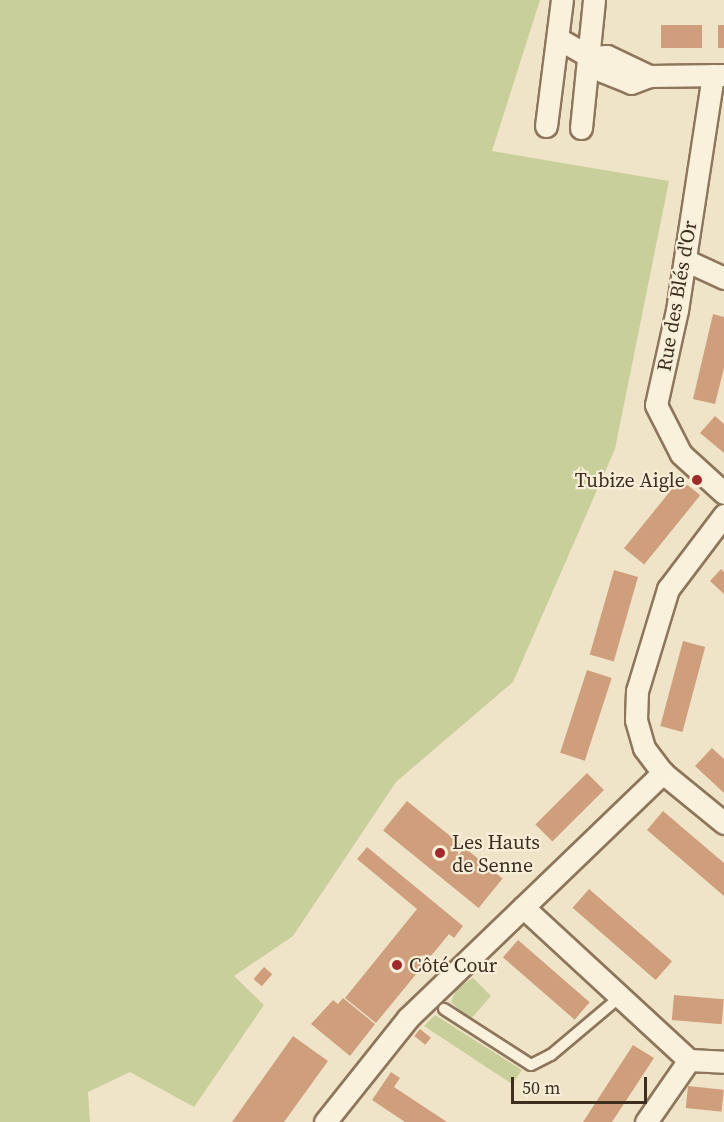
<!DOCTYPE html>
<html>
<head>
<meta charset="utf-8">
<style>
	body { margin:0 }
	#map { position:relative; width:724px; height:1122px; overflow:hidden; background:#f0e4c8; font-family:"Source Serif 4",serif }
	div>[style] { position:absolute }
	.green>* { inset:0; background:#c9cf9b }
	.building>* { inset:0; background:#cf9f7d; transform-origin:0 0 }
	.roads { filter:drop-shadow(2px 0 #8d765c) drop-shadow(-2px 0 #8d765c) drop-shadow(0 2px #8d765c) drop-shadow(0 -2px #8d765c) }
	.lane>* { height:10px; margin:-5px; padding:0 5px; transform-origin:5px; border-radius:5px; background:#faf1dc }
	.street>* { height:21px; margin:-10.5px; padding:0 10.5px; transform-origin:10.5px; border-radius:10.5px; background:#faf1dc }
	.dots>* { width:16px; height:16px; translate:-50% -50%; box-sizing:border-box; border:3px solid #f7eed8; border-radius:50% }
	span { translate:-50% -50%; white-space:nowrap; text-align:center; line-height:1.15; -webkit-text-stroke:4.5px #f7eed8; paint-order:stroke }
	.street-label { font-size:20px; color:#3d2e20 }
	.poi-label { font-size:20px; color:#3d2e20 }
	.right { translate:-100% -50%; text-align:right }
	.left { translate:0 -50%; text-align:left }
	.scale { position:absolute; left:511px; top:1077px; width:136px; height:27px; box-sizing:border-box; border:3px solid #3d2e20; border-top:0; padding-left:8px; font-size:18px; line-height:21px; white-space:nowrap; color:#3d2e20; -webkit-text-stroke:4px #f7eed8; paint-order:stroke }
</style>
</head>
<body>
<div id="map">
	<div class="green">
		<div style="clip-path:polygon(0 0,540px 0,492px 151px,669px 181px,615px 449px,513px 682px,396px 782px,293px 936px,234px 976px,264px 1005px,194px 1107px,130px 1072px,88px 1092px,90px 1122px,0 1122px)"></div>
		<div style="clip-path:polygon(473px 978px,491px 996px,470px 1020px,451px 1002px,457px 988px)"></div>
		<div style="clip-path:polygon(435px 1015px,522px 1070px,512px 1084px,424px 1026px)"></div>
	</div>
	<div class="building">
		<div style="left:661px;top:25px;width:41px;height:23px"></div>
		<div style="left:718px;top:25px;width:6px;height:23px"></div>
		<div style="clip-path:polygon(713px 314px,724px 317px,724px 368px,715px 404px,693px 399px)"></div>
		<div style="clip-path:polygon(715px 416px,724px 424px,724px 453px,700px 433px)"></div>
		<div style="left:680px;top:479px;width:26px;height:89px;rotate:39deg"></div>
		<div style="clip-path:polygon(721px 569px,724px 572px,724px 594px,710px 581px)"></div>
		<div style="left:614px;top:570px;width:25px;height:88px;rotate:16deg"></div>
		<div style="left:683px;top:641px;width:23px;height:88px;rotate:15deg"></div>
		<div style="left:587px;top:670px;width:26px;height:87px;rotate:18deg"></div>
		<div style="clip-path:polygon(712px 748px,724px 759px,724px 793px,695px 766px)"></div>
		<div style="left:587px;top:773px;width:24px;height:73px;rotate:45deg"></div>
		<div style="left:407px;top:801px;width:123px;height:38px;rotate:39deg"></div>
		<div style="clip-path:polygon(663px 811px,724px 863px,724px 896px,647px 830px)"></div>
		<div style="clip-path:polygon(367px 847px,463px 926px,454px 938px,449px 934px,376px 1023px,345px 998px,417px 909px,357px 859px)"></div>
		<div style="left:589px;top:889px;width:110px;height:25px;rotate:41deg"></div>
		<div style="left:518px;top:940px;width:95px;height:23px;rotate:41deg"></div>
		<div style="left:264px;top:967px;width:11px;height:16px;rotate:41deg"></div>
		<div style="left:674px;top:995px;width:50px;height:25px;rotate:5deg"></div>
		<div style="clip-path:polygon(343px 998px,375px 1024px,350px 1056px,311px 1024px,333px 1000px,338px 1004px)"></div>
		<div style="left:420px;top:1029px;width:14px;height:9px;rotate:39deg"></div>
		<div style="clip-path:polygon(293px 1036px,328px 1061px,284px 1122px,232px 1122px)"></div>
		<div style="clip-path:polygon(633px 1045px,654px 1058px,612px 1122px,583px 1122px)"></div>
		<div style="clip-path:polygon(391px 1072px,400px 1078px,394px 1087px,447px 1122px,405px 1122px,372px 1100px)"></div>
		<div style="left:688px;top:1086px;width:36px;height:22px;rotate:6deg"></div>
	</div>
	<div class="roads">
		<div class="lane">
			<div style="left:444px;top:1009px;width:103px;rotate:32.8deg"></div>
			<div style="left:531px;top:1065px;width:22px;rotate:-27deg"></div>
			<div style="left:551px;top:1055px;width:92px;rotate:-40.1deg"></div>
		</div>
		<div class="street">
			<div style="left:559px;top:39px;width:36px;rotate:30deg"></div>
			<div style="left:590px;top:57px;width:18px;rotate:49deg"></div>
			<div style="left:602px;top:71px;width:31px;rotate:22deg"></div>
			<div style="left:631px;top:83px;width:19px;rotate:-21deg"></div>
			<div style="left:649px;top:76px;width:75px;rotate:-0.8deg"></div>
			<div style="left:590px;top:57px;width:17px;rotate:-3deg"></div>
			<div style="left:607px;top:56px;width:47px;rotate:25.5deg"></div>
			<div style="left:713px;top:75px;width:238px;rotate:98.7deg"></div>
			<div style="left:677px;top:310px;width:97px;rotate:102.5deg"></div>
			<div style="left:656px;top:405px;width:55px;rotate:63deg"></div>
			<div style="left:681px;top:454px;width:58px;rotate:42.2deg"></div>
			<div style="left:546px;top:126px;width:127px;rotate:-82.8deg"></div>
			<div style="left:581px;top:128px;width:129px;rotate:-84.2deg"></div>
			<div style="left:685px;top:260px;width:43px;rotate:24.8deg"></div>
			<div style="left:724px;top:515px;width:93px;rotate:127.1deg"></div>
			<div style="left:668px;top:589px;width:107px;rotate:106.9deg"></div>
			<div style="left:637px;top:691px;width:29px;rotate:92deg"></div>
			<div style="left:636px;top:720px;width:29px;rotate:74deg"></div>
			<div style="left:644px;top:748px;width:31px;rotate:53deg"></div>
			<div style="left:663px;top:773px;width:79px;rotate:39.3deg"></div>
			<div style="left:523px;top:907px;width:226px;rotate:42.7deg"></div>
			<div style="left:689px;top:1060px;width:35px;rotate:3deg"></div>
			<div style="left:325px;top:1122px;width:133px;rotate:-51.4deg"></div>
			<div style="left:408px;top:1018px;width:354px;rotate:-43.9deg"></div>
			<div style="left:646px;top:1122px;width:75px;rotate:-55.3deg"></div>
		</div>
	</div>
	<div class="dots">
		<div style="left:697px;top:480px;background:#9e2a2b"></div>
		<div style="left:440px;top:853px;background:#9e2a2b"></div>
		<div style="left:397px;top:965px;background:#9e2a2b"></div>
	</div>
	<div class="street-label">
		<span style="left:677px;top:296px;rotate:-80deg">Rue des Blés d'Or</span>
	</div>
	<div class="poi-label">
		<span class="right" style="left:685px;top:480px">Tubize Aigle</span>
		<span class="left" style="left:452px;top:854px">Les Hauts<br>de Senne</span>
		<span class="left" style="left:409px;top:965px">Côté Cour</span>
	</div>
	<div class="scale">50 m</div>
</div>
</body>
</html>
